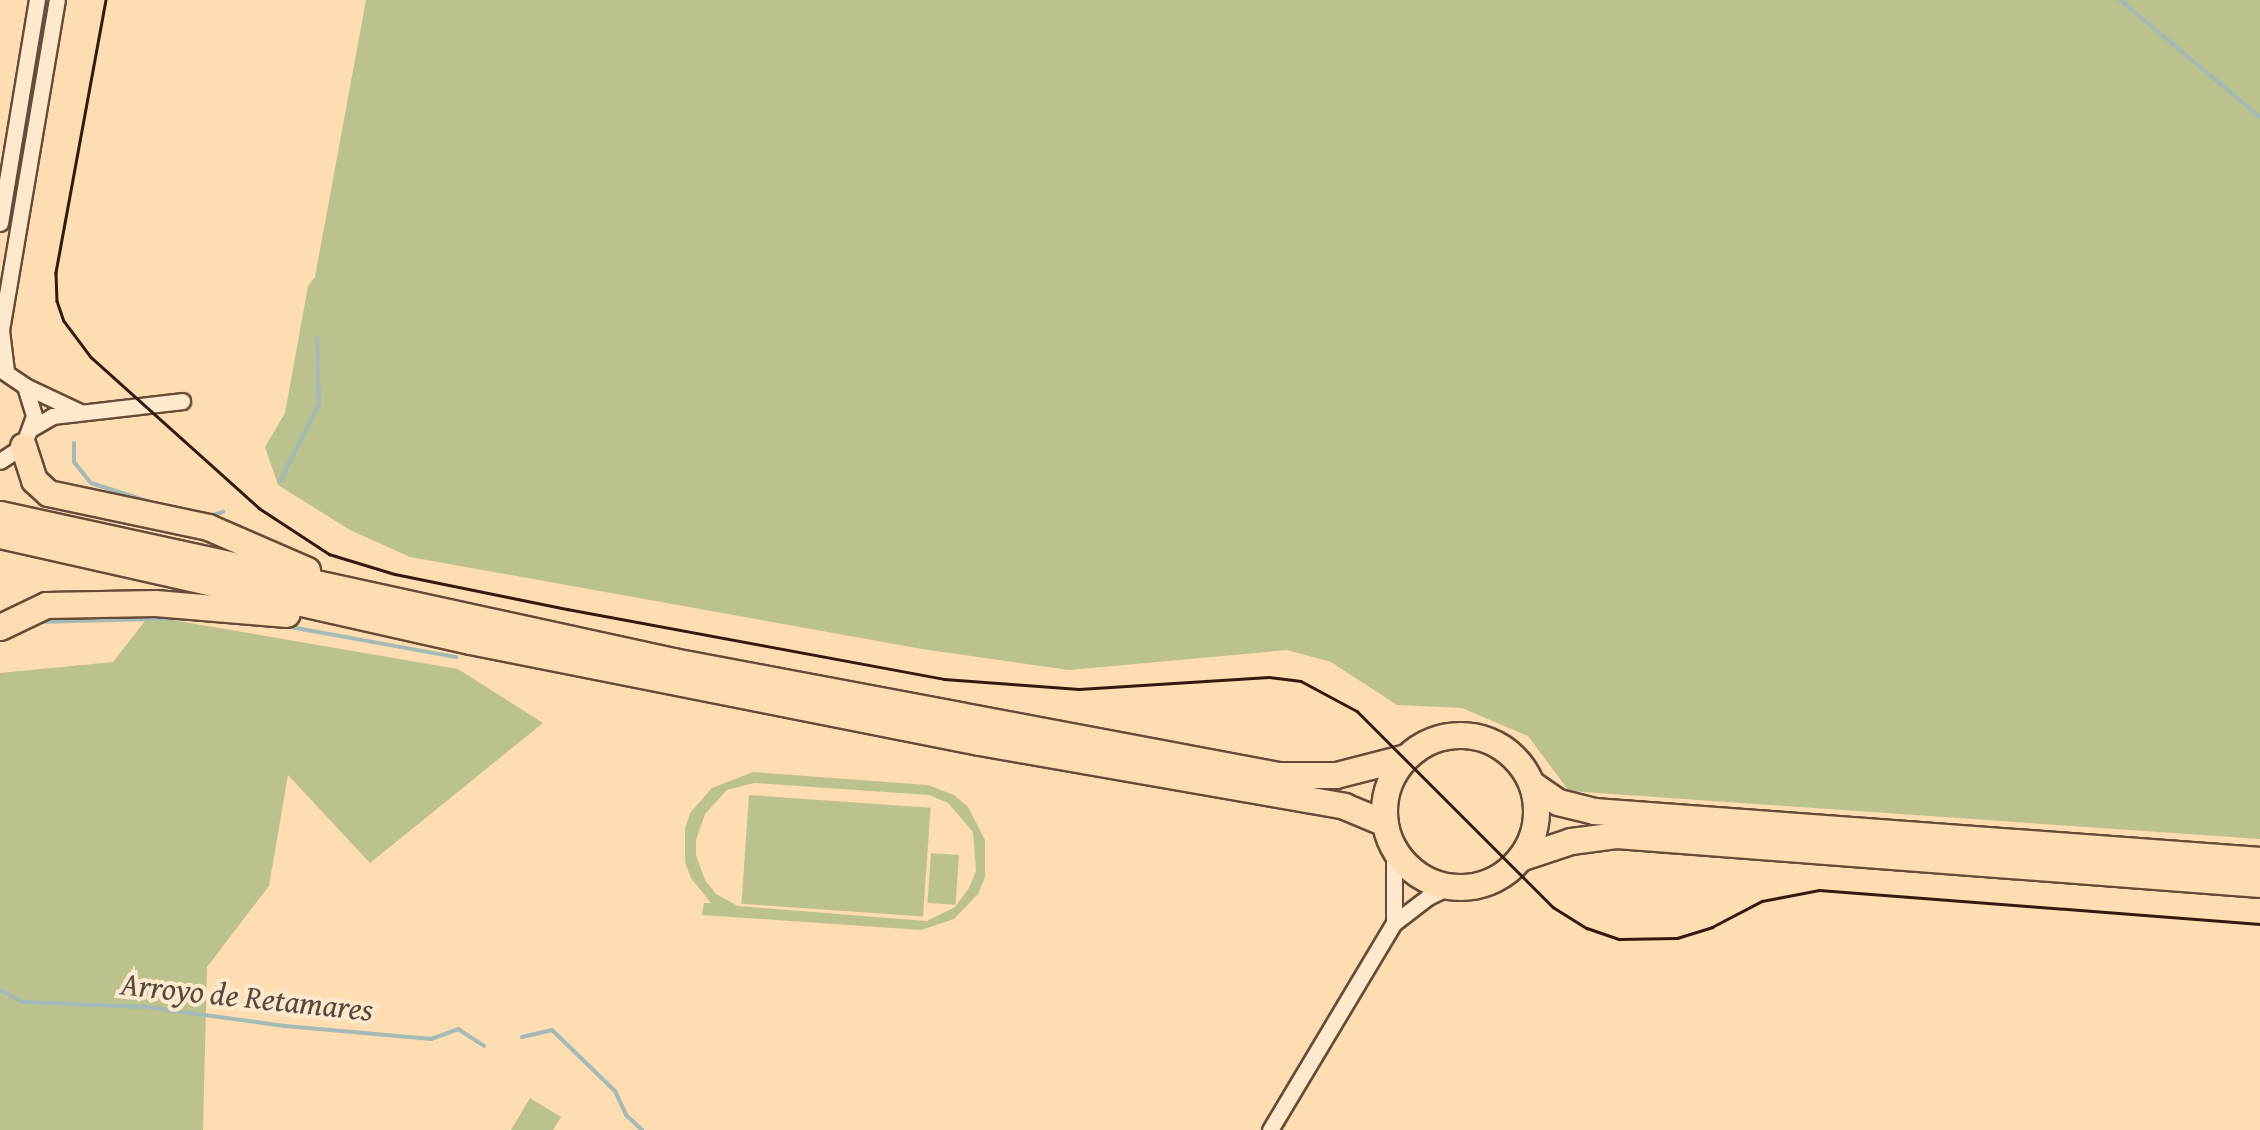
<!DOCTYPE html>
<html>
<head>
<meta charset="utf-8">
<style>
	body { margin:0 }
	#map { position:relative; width:2260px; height:1130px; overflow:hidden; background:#fdddb1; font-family:"Gentium Book Plus",serif }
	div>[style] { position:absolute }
	.green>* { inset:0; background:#bcc28e; transform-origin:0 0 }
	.stream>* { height:4px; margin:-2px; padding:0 2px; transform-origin:2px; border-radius:2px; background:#a3bab6 }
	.roads { filter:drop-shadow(2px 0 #664b38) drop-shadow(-2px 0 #664b38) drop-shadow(0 2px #664b38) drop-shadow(0 -2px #664b38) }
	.minor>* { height:15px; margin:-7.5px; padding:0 7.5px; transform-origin:7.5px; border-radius:7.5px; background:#fee9cc }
	.trunk>* { height:25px; margin:-12.5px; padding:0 12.5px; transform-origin:12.5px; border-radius:12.5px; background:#fdddb1 }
	.trunk>.ring { margin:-12.5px; padding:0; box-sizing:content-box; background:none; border:25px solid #fdddb1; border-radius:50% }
	.tram>* { height:2.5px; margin:-1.25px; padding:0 1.25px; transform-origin:1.25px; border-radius:1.25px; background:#331a0f }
	span { translate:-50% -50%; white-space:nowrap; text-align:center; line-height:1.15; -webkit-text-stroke:8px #fee9cc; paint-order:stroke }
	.water-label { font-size:32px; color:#554a41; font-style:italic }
</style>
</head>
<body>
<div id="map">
	<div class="green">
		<div style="clip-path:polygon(366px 0,2260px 0,2260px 839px,1569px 791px,1528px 736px,1462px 708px,1397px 705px,1331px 662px,1287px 650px,1069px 670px,922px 649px,410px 557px,350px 530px,278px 485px,265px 447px,285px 413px,308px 286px,315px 277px)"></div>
		<div style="clip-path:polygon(149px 616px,458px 669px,543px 723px,370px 863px,288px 775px,269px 886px,207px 967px,203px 1130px,0 1130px,0 673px,113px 662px)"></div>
		<div style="clip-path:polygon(evenodd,753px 772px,928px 785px,954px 795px,968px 807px,985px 840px,985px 877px,978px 894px,954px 919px,921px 930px,702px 915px,704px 903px,711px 903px,691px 878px,685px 862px,685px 829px,690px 813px,712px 788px,753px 772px,754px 783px,929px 795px,948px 803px,973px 832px,976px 871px,969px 888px,955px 907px,927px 921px,738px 906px,716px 894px,705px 880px,696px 855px,696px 840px,705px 814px,727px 790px,754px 783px)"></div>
		<div style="left:749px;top:795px;width:182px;height:109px;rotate:4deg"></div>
		<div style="left:931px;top:853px;width:28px;height:50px;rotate:4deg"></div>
		<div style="clip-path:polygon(530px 1098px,561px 1117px,553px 1130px,511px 1130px)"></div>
	</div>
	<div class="stream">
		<div style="left:2120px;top:0;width:182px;rotate:39.9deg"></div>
		<div style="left:74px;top:443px;width:19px;rotate:90deg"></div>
		<div style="left:74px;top:462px;width:27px;rotate:51deg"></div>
		<div style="left:91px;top:483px;width:63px;rotate:17.6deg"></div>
		<div style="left:280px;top:481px;width:86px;rotate:-63.1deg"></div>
		<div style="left:319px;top:404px;width:66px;rotate:-91.7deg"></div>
		<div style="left:209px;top:516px;width:15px;rotate:-16deg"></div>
		<div style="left:36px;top:622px;width:155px;rotate:-1.5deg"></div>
		<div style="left:285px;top:626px;width:174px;rotate:10.3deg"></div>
		<div style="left:0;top:990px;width:26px;rotate:28deg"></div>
		<div style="left:23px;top:1002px;width:123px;rotate:2.3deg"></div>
		<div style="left:146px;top:1007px;width:140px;rotate:7.8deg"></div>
		<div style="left:285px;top:1026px;width:147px;rotate:5.1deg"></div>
		<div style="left:431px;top:1039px;width:29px;rotate:-20deg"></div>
		<div style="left:458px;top:1029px;width:31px;rotate:33deg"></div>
		<div style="left:522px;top:1037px;width:31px;rotate:-13deg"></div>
		<div style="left:552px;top:1030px;width:88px;rotate:44.1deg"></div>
		<div style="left:615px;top:1091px;width:26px;rotate:65deg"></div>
		<div style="left:626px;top:1115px;width:22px;rotate:43deg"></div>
	</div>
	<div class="roads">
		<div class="minor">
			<div style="left:0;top:223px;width:226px;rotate:-80.6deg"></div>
			<div style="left:0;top:369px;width:30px;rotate:34deg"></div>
			<div style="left:25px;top:386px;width:31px;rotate:73deg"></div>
			<div style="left:34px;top:416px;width:32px;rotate:110deg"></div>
			<div style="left:23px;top:446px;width:27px;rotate:147deg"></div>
			<div style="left:6px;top:371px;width:41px;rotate:-97deg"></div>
			<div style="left:1px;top:330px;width:335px;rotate:-80.4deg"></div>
			<div style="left:25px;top:386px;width:61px;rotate:25.3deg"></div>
			<div style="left:32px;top:428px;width:24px;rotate:-30deg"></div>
			<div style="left:53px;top:416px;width:130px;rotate:-6.6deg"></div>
			<div style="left:1394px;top:923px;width:43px;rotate:-37.4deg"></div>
			<div style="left:1428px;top:897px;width:25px;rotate:-26deg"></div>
			<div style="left:1270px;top:1130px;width:241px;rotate:-59.1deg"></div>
			<div style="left:1394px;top:923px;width:75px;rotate:-90deg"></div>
		</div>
		<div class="trunk">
			<div style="left:23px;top:446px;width:36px;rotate:72deg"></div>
			<div style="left:34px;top:480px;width:19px;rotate:43deg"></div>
			<div style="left:48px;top:493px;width:164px;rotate:12deg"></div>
			<div style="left:208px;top:527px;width:108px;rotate:23.5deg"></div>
			<div style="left:0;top:514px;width:689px;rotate:12.32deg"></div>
			<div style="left:673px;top:661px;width:616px;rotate:10.67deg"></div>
			<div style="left:1278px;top:775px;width:58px"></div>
			<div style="left:1336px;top:775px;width:72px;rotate:-14.4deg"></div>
			<div style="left:0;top:535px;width:482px;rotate:12.7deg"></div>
			<div style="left:470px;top:641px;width:519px;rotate:11.22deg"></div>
			<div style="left:979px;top:742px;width:371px;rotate:9.9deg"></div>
			<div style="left:1344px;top:806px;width:44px;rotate:22.5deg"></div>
			<div style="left:0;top:627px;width:51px;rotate:-25.6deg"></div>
			<div style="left:46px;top:605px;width:109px;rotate:-1.1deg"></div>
			<div style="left:155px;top:603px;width:132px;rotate:4.8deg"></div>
			<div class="ring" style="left:1384px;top:735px;width:127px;height:127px"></div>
			<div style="left:1532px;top:784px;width:32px;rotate:35deg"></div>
			<div style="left:1558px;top:802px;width:37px;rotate:14deg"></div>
			<div style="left:1594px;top:811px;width:668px;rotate:4.21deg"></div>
			<div style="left:1520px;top:858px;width:54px;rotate:-18.4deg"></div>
			<div style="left:1571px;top:841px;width:45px;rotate:-7.6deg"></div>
			<div style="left:1616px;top:835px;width:646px;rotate:4.35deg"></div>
		</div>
	</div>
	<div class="tram">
		<div style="left:106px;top:0;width:278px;rotate:100.4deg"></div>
		<div style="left:56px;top:273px;width:28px;rotate:88deg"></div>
		<div style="left:57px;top:301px;width:21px;rotate:71deg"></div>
		<div style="left:64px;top:321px;width:45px;rotate:53.1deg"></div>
		<div style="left:91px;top:357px;width:226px;rotate:41.9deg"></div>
		<div style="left:259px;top:508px;width:84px;rotate:33.3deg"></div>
		<div style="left:329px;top:554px;width:69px;rotate:16.9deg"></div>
		<div style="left:395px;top:574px;width:176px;rotate:11.5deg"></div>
		<div style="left:567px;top:609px;width:383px;rotate:10.5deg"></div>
		<div style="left:944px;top:679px;width:135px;rotate:4.2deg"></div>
		<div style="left:1079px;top:689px;width:190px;rotate:-3.6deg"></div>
		<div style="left:1269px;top:677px;width:32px;rotate:7deg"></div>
		<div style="left:1301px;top:681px;width:64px;rotate:28.2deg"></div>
		<div style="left:1357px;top:711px;width:277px;rotate:45deg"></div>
		<div style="left:1553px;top:907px;width:40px;rotate:32deg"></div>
		<div style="left:1587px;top:928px;width:34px;rotate:19deg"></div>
		<div style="left:1619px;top:939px;width:58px;rotate:-1deg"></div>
		<div style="left:1677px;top:938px;width:37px;rotate:-17deg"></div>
		<div style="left:1712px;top:927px;width:56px;rotate:-27.5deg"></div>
		<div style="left:1762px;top:901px;width:58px;rotate:-10.9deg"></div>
		<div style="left:1819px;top:890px;width:442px;rotate:4.4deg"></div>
	</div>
	<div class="water-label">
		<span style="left:247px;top:997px;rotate:6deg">Arroyo de Retamares</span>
	</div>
</div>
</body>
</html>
